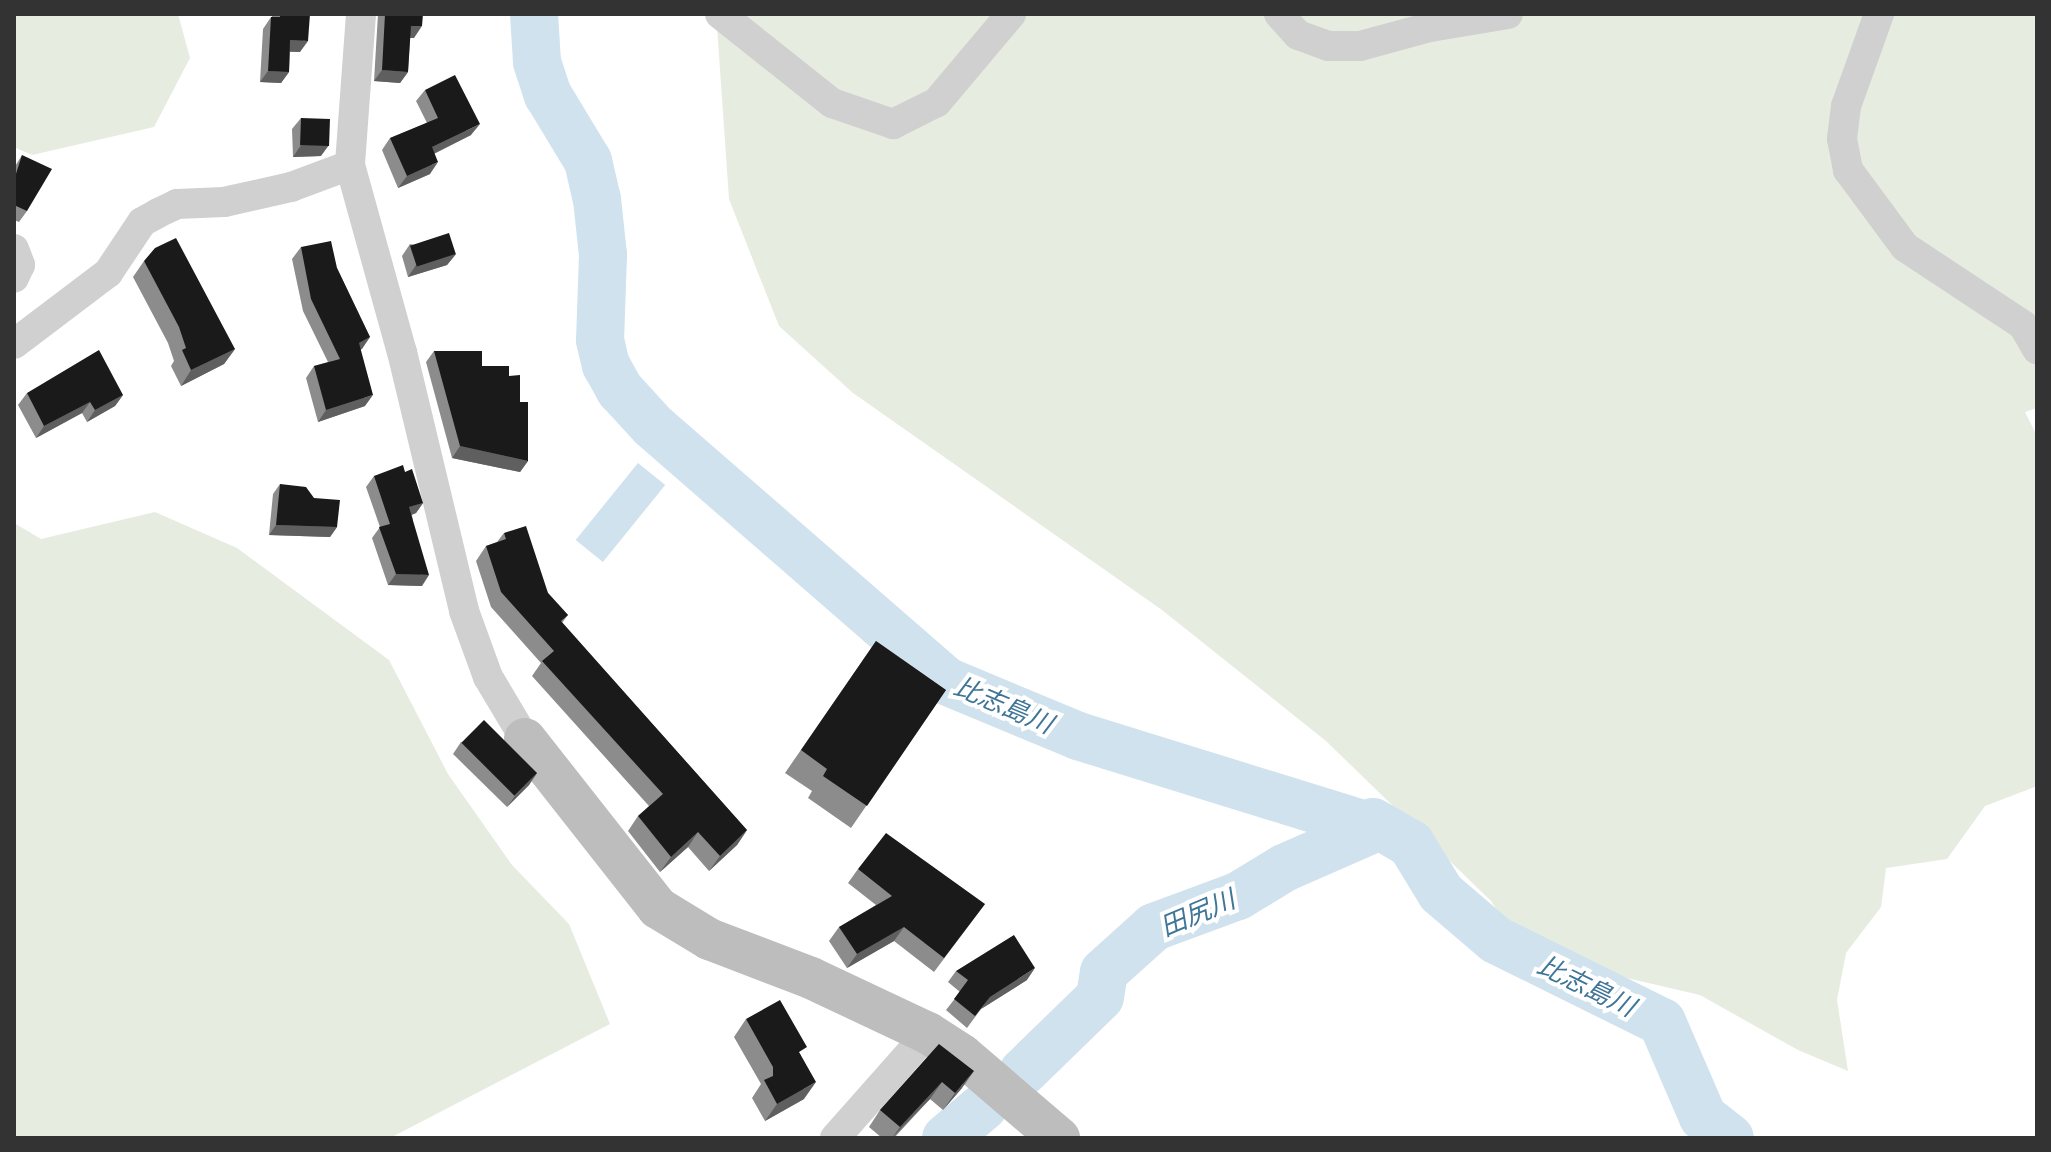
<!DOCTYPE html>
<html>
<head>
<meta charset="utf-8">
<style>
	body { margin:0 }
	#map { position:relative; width:2051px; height:1152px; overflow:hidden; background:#fff; font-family:Barlow,"Noto Sans JP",sans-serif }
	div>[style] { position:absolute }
	.green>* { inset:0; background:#e6ecdf }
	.water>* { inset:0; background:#cfe2ee; transform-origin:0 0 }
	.river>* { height:48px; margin:-24px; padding:0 24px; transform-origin:24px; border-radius:24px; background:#cfe2ee }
	.street>* { height:30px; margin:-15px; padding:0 15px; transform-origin:15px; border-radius:15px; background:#d0d0d0 }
	.secondary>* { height:42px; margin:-21px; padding:0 21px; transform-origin:21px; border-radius:21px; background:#bdbdbd }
	.wall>* { inset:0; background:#8c8c8c }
	.shaded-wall>* { inset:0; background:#5f5f5f }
	.building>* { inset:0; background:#1a1a1a; transform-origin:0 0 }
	span { translate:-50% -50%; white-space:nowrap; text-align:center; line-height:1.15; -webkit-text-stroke:8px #fff; paint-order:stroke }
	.water-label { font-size:26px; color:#3f7597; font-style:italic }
	.frame { position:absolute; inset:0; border:16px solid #333; pointer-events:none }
</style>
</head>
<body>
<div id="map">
	<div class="green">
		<div style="clip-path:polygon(14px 14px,178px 14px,190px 58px,154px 127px,32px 155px,14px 147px)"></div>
		<div style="clip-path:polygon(721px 14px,2037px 14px,2037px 408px,2025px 412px,2037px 436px,2037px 786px,1985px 806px,1947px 859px,1886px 868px,1881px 907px,1846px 953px,1837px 1000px,1848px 1071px,1798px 1050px,1700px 995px,1614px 975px,1504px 921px,1491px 901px,1326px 741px,1162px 610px,853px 393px,779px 326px,729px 199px,717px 26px)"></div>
		<div style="clip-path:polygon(155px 512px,237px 548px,389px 660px,448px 774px,512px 865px,569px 924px,610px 1024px,390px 1138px,14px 1138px,14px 523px,41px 539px)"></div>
	</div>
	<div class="water">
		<div style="left:638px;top:463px;width:35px;height:99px;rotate:39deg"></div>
	</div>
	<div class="river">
		<div style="left:534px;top:14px;width:48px;rotate:86.4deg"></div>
		<div style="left:537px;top:62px;width:35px;rotate:72deg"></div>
		<div style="left:548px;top:95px;width:77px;rotate:58.8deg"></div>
		<div style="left:588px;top:161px;width:39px;rotate:77deg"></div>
		<div style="left:597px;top:199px;width:56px;rotate:83.9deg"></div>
		<div style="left:603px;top:255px;width:85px;rotate:92deg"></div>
		<div style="left:600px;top:340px;width:26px;rotate:77deg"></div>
		<div style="left:606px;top:365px;width:29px;rotate:61deg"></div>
		<div style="left:620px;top:390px;width:49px;rotate:47.5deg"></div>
		<div style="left:653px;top:426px;width:388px;rotate:41deg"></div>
		<div style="left:946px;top:681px;width:143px;rotate:22.6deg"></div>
		<div style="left:1078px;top:736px;width:311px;rotate:17.2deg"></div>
		<div style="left:1023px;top:1072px;width:107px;rotate:-44.2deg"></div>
		<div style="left:1100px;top:997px;width:25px;rotate:-81deg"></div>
		<div style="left:1104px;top:972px;width:67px;rotate:-42deg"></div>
		<div style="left:1154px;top:927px;width:90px;rotate:-20.3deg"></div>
		<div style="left:1238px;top:896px;width:54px;rotate:-31.3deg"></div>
		<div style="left:1284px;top:868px;width:99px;rotate:-23.7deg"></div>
		<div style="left:1375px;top:828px;width:6px;rotate:-108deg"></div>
		<div style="left:1373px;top:822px;width:44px;rotate:30.1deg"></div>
		<div style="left:1411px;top:844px;width:57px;rotate:58.5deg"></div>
		<div style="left:1441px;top:893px;width:72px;rotate:40.5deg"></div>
		<div style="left:1496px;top:940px;width:185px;rotate:26.3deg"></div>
		<div style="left:1662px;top:1022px;width:103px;rotate:66.7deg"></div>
		<div style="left:1703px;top:1117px;width:34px;rotate:38deg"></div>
		<div style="left:946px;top:1138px;width:50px;rotate:-40.1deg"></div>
	</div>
	<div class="street">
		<div style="left:361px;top:14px;width:151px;rotate:94.2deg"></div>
		<div style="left:350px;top:165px;width:194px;rotate:74.5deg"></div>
		<div style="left:402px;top:352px;width:266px;rotate:76.5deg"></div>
		<div style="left:464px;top:611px;width:70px;rotate:70deg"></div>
		<div style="left:488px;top:677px;width:72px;rotate:59.2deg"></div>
		<div style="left:720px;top:14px;width:143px;rotate:38.5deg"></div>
		<div style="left:832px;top:103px;width:65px;rotate:19deg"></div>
		<div style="left:893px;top:124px;width:49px;rotate:-26.6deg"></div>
		<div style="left:937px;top:102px;width:115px;rotate:-49.9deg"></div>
		<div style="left:1279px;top:14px;width:28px;rotate:48deg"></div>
		<div style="left:1298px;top:35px;width:32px;rotate:20deg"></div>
		<div style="left:1328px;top:46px;width:32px"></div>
		<div style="left:1360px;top:46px;width:73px;rotate:-15.2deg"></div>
		<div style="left:1430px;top:27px;width:79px;rotate:-9.5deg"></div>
		<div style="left:1879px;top:14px;width:98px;rotate:109.7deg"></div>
		<div style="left:1846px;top:106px;width:33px;rotate:97deg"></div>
		<div style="left:1842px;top:139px;width:32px;rotate:79deg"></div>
		<div style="left:1848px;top:170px;width:96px;rotate:53.5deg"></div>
		<div style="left:1905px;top:247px;width:141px;rotate:33.5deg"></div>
		<div style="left:2023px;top:325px;width:28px;rotate:60deg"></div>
		<div style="left:14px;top:249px;width:17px;rotate:69deg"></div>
		<div style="left:20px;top:265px;width:14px;rotate:115deg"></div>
		<div style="left:14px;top:344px;width:118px;rotate:-37.1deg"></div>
		<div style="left:108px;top:273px;width:61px;rotate:-56.3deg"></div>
		<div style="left:142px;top:222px;width:18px;rotate:-29deg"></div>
		<div style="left:158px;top:213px;width:21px;rotate:-25deg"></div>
		<div style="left:177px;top:204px;width:47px;rotate:-2.4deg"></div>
		<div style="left:224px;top:202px;width:69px;rotate:-12.6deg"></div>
		<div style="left:291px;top:187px;width:63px;rotate:-20.4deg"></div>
		<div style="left:835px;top:1138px;width:140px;rotate:-48.5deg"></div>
	</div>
	<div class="secondary">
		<div style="left:525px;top:739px;width:215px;rotate:51.8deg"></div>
		<div style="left:658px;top:908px;width:60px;rotate:31.3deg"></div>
		<div style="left:709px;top:939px;width:109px;rotate:20.9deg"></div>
		<div style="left:811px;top:978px;width:129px;rotate:25.2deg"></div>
		<div style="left:928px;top:1033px;width:40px;rotate:32.9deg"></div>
		<div style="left:962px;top:1055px;width:128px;rotate:40.6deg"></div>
	</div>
	<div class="wall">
		<div style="clip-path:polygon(272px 14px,310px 14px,300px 52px,290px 52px,289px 72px,281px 83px,260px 82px,263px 29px,271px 17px,272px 17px)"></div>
		<div style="clip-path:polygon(378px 14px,423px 14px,414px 38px,410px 38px,408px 72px,400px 83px,374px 81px)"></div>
		<div style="clip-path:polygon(425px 90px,471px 135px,434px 154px,430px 174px,398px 188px,382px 150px,390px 138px,427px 123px,416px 101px)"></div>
		<div style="clip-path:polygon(301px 118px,321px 156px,293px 157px,292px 129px)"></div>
		<div style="clip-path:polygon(22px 155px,27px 211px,19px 222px,14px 220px,14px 168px)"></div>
		<div style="clip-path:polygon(410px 244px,456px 254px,447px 265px,408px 277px,402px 256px)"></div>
		<div style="clip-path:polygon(301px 247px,337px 268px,370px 337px,360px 350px,365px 406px,318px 422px,306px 378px,314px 366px,328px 362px,303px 311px,292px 259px)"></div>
		<div style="clip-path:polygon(144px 261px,235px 349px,224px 364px,181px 386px,171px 366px,174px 361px,168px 343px,133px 277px)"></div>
		<div style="clip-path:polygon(434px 351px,509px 376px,520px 402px,528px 461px,520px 472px,452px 458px,426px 362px)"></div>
		<div style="clip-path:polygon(27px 393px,123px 395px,115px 406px,87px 422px,82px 413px,36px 438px,18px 405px)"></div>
		<div style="clip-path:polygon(405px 472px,423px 503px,416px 513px,412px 515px,422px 586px,388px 585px,372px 538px,380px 527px,366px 487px,374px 476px)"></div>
		<div style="clip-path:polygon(280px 484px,337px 527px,330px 537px,269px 535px,273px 494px)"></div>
		<div style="clip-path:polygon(504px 533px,548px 593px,568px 615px,562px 623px,747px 830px,737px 845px,709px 871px,688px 847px,660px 872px,628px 831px,638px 816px,649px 806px,532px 676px,541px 663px,491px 607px,476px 561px,486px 546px,497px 542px)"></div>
		<div style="clip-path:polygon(876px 641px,946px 690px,851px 828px,808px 798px,812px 791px,785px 773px)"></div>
		<div style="clip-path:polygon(461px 742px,537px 773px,529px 785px,507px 807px,453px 754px)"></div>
		<div style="clip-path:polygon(858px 869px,985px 904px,934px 972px,894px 941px,847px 968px,829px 941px,839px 927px,876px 905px,848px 883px)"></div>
		<div style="clip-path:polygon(956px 971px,1027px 980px,981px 1009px,967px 1028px,946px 1010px,960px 992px,948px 982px)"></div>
		<div style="clip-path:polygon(746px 1019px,801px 1055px,804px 1099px,765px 1121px,752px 1098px,761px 1084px,734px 1037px)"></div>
		<div style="clip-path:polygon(939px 1044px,962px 1088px,943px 1110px,930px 1099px,894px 1138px,882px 1138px,869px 1127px,880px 1110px)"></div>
	</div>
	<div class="shaded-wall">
		<div style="clip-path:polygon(411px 26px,422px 26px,414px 38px,403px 37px)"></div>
		<div style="clip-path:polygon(290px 40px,308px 41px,300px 52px,282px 51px)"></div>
		<div style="clip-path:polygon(382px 70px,408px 72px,400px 83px,374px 81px)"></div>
		<div style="clip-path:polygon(268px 71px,289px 72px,281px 83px,260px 82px)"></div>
		<div style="clip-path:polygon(480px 124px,471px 135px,423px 159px,432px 147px)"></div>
		<div style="clip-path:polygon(301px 145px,329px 145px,321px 156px,293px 157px)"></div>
		<div style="clip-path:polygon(438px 162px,430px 174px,398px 188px,407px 176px)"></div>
		<div style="clip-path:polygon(456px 254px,447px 265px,408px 277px,416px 265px)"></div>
		<div style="clip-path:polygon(370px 337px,362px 349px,350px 354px,359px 343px)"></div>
		<div style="clip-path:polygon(235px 349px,224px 364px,181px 386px,191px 370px)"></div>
		<div style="clip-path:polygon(123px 395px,115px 406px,87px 422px,95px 410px)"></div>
		<div style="clip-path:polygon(373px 395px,365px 406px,318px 422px,326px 410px)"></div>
		<div style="clip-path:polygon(90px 402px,82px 413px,36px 438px,44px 426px)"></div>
		<div style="clip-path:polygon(460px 446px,528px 461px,520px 472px,452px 458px)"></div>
		<div style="clip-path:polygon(423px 503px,416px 513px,402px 518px,409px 507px)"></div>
		<div style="clip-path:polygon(276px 525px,337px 527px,330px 537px,269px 535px)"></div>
		<div style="clip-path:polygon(396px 574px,429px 575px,422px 586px,388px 585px)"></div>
		<div style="clip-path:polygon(537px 773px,529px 785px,507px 807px,515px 796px)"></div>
		<div style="clip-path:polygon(747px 830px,737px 845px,709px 871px,720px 856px)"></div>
		<div style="clip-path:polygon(698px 832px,688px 847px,660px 872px,671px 857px)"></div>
		<div style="clip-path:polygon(904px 927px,894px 941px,847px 968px,857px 954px)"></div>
		<div style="clip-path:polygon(1035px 968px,1027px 980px,981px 1009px,967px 1028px,990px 997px)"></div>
		<div style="clip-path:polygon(974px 1071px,962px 1088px,943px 1110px,955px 1093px)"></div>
		<div style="clip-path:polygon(816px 1082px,804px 1099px,765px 1121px,777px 1104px)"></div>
		<div style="clip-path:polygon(942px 1082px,930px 1099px,892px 1138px,900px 1127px)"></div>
	</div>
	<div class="building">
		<div style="clip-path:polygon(280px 14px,310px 14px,308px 41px,290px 40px,289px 72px,268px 71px,271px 17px,280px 17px)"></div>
		<div style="clip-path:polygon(385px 14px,423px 14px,422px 26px,411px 26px,408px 72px,382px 70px)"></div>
		<div style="clip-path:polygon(455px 75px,480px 124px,432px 147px,438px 162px,407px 176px,390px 138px,438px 118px,425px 90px)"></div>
		<div style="left:301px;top:118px;width:29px;height:27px;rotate:2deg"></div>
		<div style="clip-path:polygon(22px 155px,52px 169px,27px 211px,14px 205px,14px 180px)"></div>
		<div style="left:449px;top:233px;width:22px;height:41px;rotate:72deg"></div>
		<div style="clip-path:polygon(176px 238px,235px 349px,191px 370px,182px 350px,186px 348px,179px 327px,144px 261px,155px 248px)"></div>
		<div style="clip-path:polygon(331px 241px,337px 268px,370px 337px,359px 343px,373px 395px,326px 410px,314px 366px,340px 359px,311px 299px,301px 247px)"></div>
		<div style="clip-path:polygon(99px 350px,123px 395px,95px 410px,90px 402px,44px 426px,27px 393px)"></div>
		<div style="clip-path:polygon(434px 351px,482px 351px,482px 366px,509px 366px,509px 376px,520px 375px,520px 402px,528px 402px,528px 461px,460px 446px)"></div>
		<div style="clip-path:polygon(403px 465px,405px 472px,412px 469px,423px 503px,409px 507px,429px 575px,396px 574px,379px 527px,390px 524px,374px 476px)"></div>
		<div style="clip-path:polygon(280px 484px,306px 487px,314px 498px,340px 500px,337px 527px,276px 525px)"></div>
		<div style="clip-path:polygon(526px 526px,548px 593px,568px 615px,561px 621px,747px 830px,720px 856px,698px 832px,671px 857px,638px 816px,663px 794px,542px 661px,554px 651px,501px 592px,486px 546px,506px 539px,504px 533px)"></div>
		<div style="clip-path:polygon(876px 641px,946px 690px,867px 806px,823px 776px,827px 769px,801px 750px)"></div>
		<div style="left:484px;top:720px;width:75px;height:32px;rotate:45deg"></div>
		<div style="clip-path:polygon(886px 833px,985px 904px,944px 958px,904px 927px,857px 954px,839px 927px,892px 896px,858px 869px)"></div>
		<div style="clip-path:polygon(1014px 935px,1035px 968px,990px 997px,975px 1016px,954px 999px,968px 980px,956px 971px)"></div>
		<div style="clip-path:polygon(780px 1000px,807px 1047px,799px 1052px,816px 1082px,777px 1104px,764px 1080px,773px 1076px,773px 1067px,746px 1019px)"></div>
		<div style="clip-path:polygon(939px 1044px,974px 1071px,955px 1093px,942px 1082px,900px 1127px,880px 1110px)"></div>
	</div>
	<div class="water-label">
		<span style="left:1004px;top:704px;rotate:23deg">比志島川</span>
		<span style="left:1197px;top:912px;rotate:-23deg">田尻川</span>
		<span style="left:1587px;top:985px;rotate:26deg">比志島川</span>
	</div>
	<div class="frame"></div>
</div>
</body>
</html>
